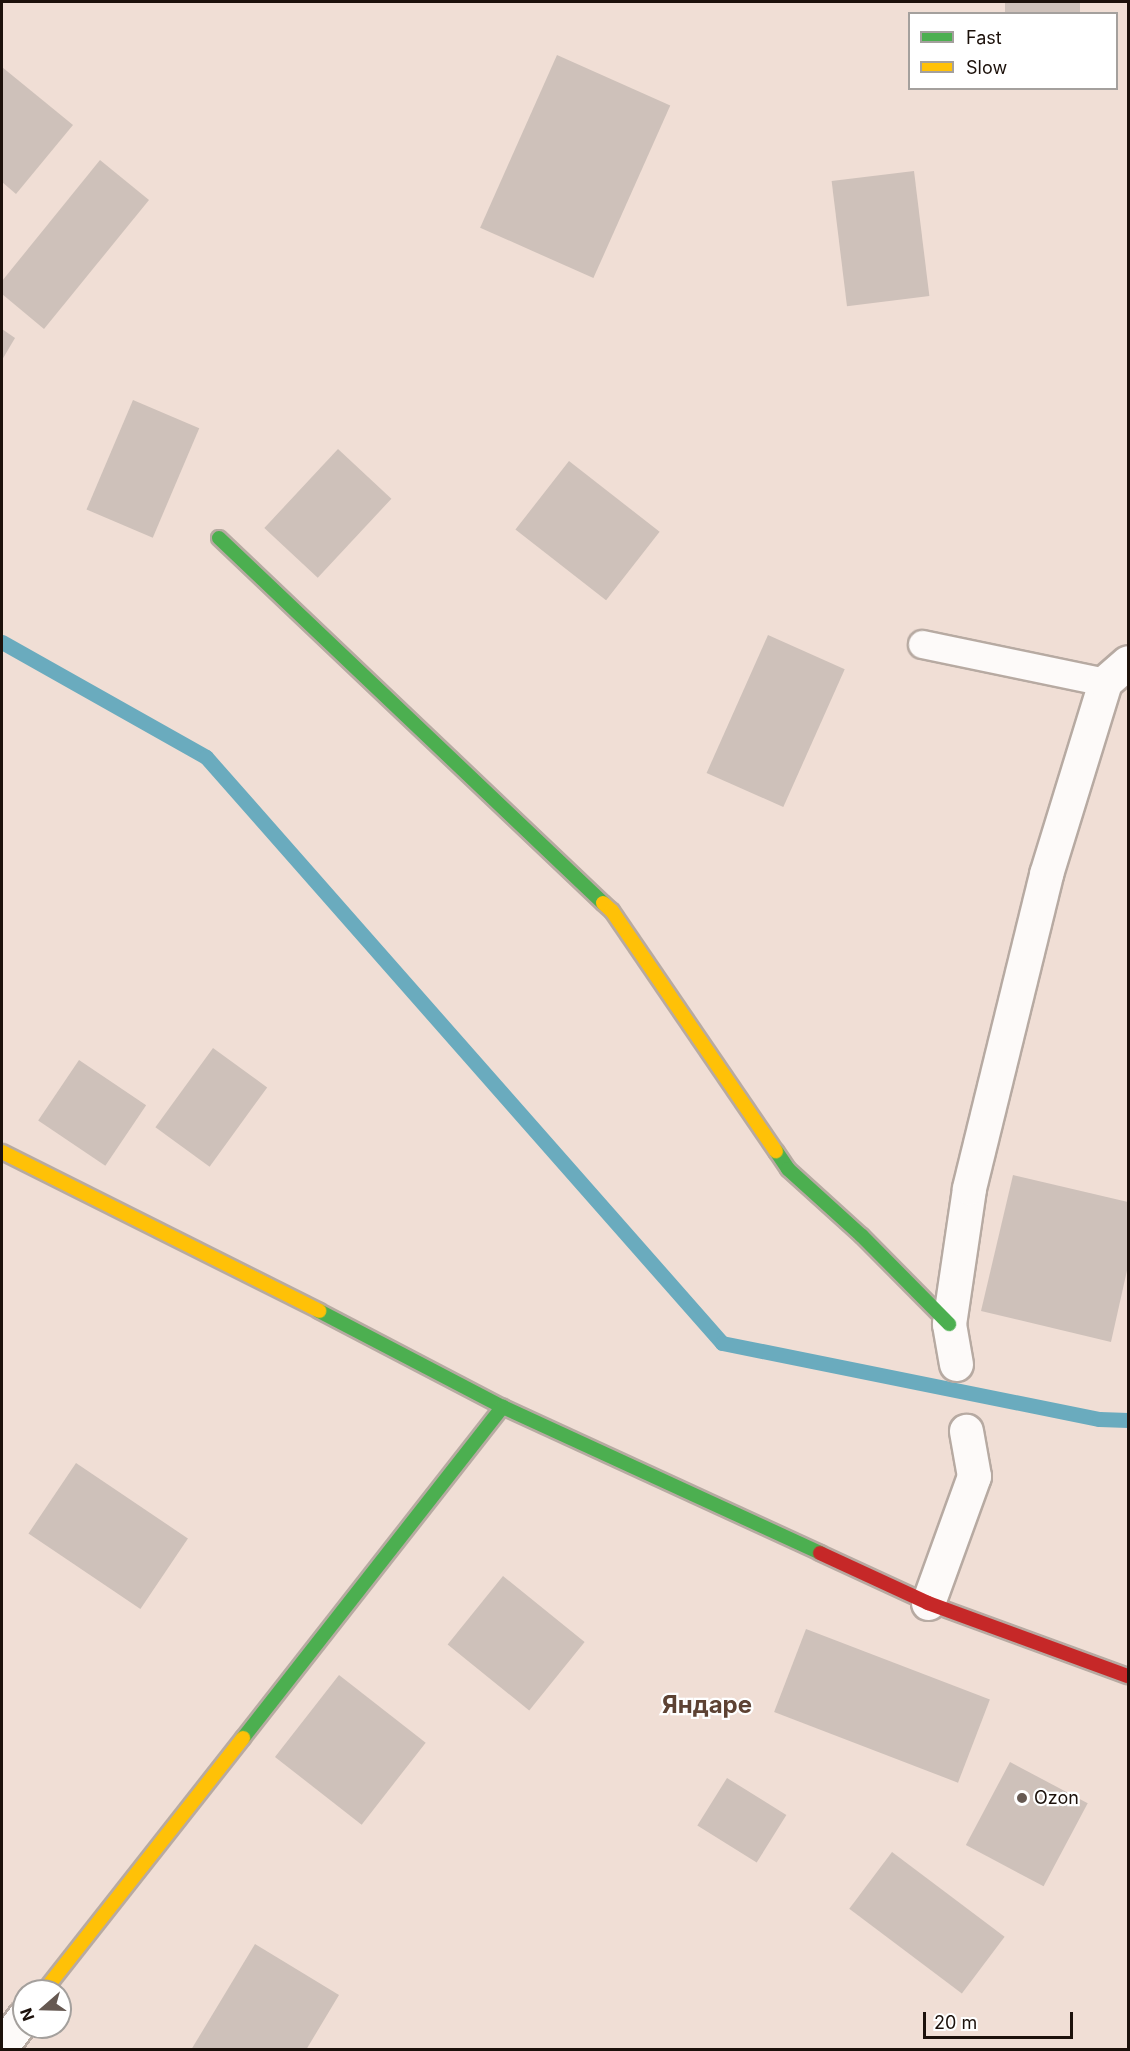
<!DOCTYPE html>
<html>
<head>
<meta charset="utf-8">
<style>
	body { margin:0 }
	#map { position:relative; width:1130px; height:2051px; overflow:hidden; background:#f0ded5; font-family:Inter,sans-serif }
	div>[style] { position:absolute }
	.stream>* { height:15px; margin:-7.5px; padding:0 7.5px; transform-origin:7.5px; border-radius:7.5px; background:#6aabbe }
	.building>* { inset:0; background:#cec1ba; transform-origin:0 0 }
	.roads { filter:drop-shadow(2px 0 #b7aaa2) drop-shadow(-2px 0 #b7aaa2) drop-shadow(0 2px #b7aaa2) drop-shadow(0 -2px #b7aaa2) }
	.lane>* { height:27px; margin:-13.5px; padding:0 13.5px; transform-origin:13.5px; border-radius:13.5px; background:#fdfaf9 }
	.street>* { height:33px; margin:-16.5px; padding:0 16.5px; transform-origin:16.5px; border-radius:16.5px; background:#fdfaf9 }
	.fast>* { height:14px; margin:-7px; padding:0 7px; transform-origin:7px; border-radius:7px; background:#4caf50 }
	.slow>* { height:14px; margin:-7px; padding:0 7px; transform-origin:7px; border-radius:7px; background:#ffc107 }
	.jam>* { height:14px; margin:-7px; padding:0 7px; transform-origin:7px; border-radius:7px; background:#c62828 }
	.dots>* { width:16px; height:16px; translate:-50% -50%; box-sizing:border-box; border:3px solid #fff; border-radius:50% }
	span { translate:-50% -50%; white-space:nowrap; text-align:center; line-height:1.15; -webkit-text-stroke:4.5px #fff; paint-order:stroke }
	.poi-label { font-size:18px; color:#1c110b }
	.left { translate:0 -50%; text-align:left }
	.district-label { font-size:24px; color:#5d4233; font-weight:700 }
	.frame { position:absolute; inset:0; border:3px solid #1c110b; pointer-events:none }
	.legend { position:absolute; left:908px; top:12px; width:210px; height:78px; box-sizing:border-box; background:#fff; border:2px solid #a4a09d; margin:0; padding:8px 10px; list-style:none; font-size:18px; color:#1c110b }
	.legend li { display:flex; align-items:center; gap:12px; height:30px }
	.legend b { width:30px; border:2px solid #a4a09d }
	.north { position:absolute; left:12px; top:1979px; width:60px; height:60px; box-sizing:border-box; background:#fff; border:2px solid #a4a09d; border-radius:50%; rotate:250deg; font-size:16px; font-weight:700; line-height:24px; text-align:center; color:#1c110b }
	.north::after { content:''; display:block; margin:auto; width:21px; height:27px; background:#665952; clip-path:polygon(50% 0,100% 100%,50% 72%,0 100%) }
	.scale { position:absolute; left:923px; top:2012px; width:150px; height:27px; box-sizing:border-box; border:3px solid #1c110b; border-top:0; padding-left:8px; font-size:18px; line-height:21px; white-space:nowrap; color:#1c110b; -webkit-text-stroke:4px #fff; paint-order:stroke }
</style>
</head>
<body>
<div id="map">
	<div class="stream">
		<div style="left:2px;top:642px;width:234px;rotate:29.4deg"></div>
		<div style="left:206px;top:757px;width:781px;rotate:48.63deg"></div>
		<div style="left:722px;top:1343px;width:385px;rotate:11.4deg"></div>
		<div style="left:1099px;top:1419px;width:29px;rotate:2deg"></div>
	</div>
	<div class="building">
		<div style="left:1005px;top:2px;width:75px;height:13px"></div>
		<div style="left:557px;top:55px;width:124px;height:189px;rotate:24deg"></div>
		<div style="clip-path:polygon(2px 67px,73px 125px,16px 194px,2px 182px)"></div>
		<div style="clip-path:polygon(100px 160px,149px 200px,44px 329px,2px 294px,2px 281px)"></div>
		<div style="left:914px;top:171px;width:126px;height:83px;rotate:83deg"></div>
		<div style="clip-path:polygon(2px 329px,15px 338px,2px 360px)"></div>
		<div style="left:133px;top:400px;width:72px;height:119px;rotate:23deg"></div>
		<div style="left:338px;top:449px;width:73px;height:108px;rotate:43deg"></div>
		<div style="left:569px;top:461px;width:115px;height:87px;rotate:38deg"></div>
		<div style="left:768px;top:635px;width:84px;height:151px;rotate:24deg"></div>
		<div style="left:213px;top:1048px;width:67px;height:98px;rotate:36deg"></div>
		<div style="left:79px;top:1060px;width:81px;height:73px;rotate:34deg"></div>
		<div style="clip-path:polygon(1013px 1175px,1128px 1202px,1128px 1266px,1111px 1342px,981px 1311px)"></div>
		<div style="left:76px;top:1463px;width:135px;height:85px;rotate:34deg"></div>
		<div style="left:503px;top:1576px;width:105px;height:88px;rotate:39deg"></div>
		<div style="left:806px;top:1629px;width:197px;height:89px;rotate:21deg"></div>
		<div style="left:339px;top:1675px;width:110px;height:104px;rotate:38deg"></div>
		<div style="left:1010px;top:1762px;width:88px;height:94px;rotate:28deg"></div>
		<div style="left:727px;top:1778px;width:70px;height:56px;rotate:32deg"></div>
		<div style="left:892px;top:1852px;width:141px;height:71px;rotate:37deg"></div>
		<div style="clip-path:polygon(255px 1944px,339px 1995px,306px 2050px,191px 2050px)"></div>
	</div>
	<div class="roads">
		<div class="lane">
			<div style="left:922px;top:644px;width:187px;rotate:11.7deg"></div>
		</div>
		<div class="street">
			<div style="left:956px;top:1364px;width:41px;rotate:-99.9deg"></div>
			<div style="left:949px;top:1324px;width:137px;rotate:-81.6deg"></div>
			<div style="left:969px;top:1188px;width:323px;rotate:-76.2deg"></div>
			<div style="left:1046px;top:874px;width:201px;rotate:-72.9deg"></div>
			<div style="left:1105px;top:682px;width:30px;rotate:-41deg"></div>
			<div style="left:928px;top:1603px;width:135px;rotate:-70.1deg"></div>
			<div style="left:974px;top:1476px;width:46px;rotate:-100.1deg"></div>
			<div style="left:2px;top:2046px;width:36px;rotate:-53deg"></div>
		</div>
		<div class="fast">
			<div style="left:219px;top:538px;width:530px;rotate:43.55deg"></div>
			<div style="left:776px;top:1151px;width:22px;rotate:56deg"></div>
			<div style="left:788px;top:1169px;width:100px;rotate:42.2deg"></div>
			<div style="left:862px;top:1236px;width:124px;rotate:45.3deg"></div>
			<div style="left:319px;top:1311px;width:208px;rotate:27.6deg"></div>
			<div style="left:503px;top:1407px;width:349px;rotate:24.7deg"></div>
			<div style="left:243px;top:1738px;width:421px;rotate:-51.9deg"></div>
		</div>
		<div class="slow">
			<div style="left:603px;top:903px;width:12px;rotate:42deg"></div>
			<div style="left:612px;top:911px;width:291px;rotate:55.7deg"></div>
			<div style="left:2px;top:1152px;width:355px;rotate:26.6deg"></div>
			<div style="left:44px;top:1991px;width:322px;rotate:-51.8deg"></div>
		</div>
		<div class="jam">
			<div style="left:820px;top:1553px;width:119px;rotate:24.8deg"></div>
			<div style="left:928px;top:1603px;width:213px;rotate:20.1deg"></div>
		</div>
	</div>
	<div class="dots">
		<div style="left:1022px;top:1798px;background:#665952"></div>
	</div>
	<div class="poi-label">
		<span class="left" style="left:1034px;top:1798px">Ozon</span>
	</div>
	<div class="district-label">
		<span style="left:707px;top:1705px">Яндаре</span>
	</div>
	<div class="frame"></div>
	<ul class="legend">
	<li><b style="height:8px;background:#4caf50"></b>Fast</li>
	<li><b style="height:8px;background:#ffc107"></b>Slow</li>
	</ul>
	<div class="north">N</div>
	<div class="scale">20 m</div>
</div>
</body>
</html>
